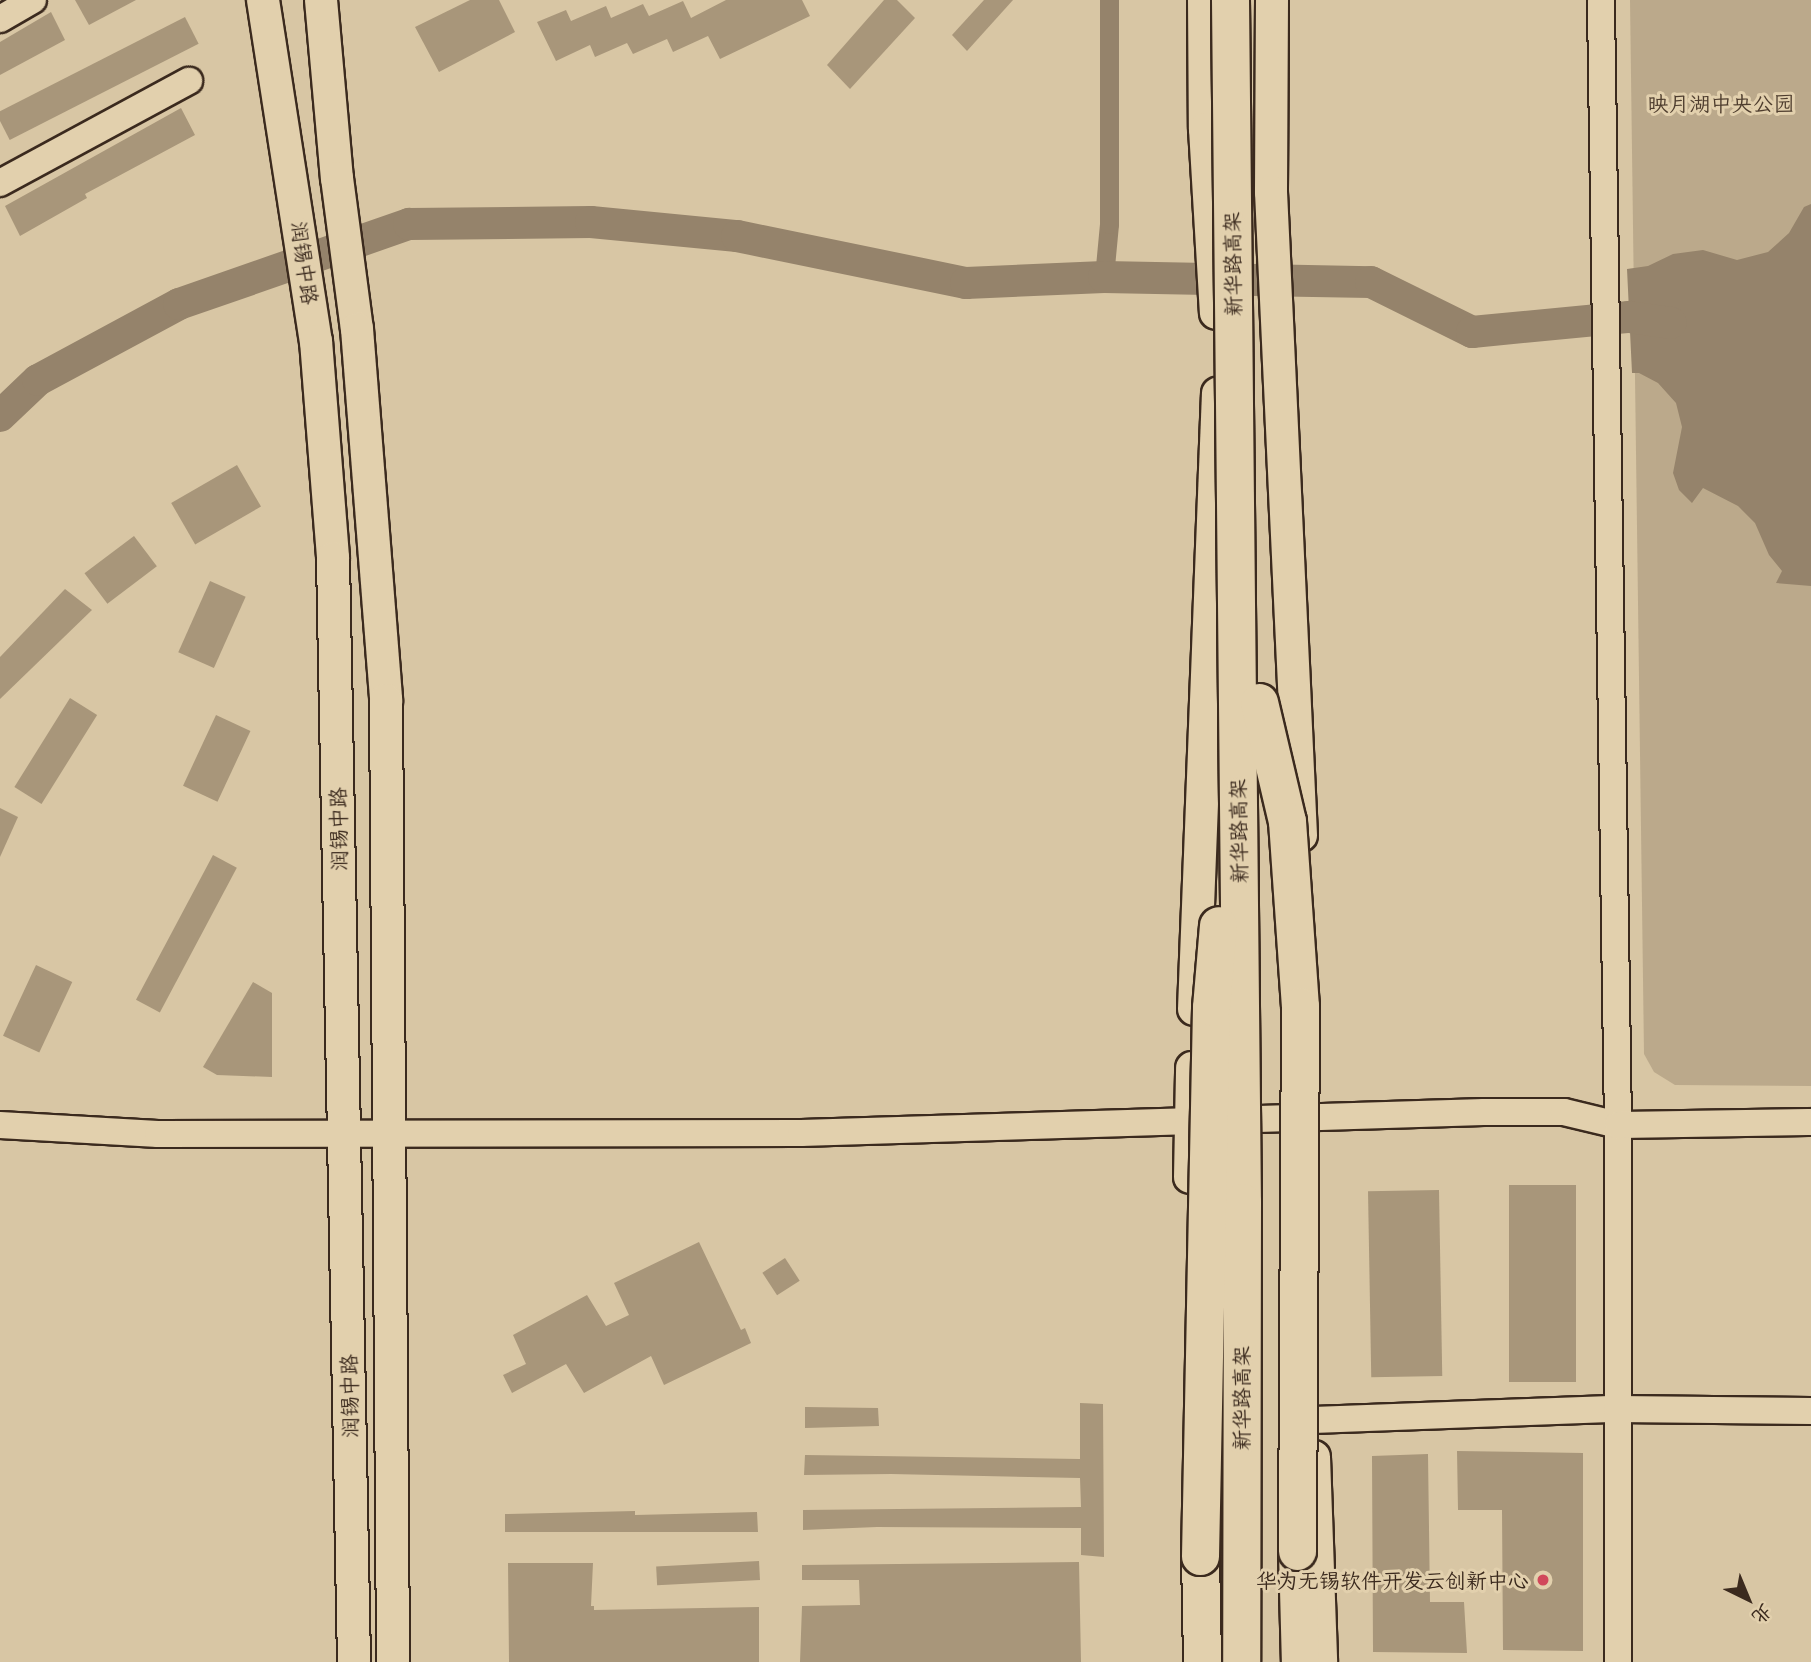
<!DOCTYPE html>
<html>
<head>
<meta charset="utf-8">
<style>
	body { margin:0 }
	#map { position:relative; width:1811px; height:1662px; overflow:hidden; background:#d8c6a4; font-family:Mali,"LXGW WenKai TC",sans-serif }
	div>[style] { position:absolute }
	.green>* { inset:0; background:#bba98b }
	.water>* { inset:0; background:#95836b }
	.canal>* { height:19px; margin:-9.5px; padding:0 9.5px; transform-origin:9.5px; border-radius:9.5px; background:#95836b }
	.river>* { height:32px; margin:-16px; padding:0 16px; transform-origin:16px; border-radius:16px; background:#95836b }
	.building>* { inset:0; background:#a8967a; transform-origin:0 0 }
	.roads { filter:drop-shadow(2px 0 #3b2a1e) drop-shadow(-2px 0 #3b2a1e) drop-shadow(0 2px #3b2a1e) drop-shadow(0 -2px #3b2a1e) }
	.minor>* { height:26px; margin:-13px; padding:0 13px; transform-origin:13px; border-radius:13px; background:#e2d0ad }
	.major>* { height:32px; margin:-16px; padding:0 16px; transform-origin:16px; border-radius:16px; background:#e2d0ad }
	.highway>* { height:37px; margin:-18.5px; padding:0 18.5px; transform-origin:18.5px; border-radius:18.5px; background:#e2d0ad }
	.bridges { filter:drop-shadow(2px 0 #3b2a1e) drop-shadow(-2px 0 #3b2a1e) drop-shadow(0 2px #3b2a1e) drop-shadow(0 -2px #3b2a1e) }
	.highway-bridge>* { height:37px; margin:-18.5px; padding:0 18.5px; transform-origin:18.5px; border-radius:18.5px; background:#e2d0ad }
	.dots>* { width:19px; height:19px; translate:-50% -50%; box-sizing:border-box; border:4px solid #e2d0ad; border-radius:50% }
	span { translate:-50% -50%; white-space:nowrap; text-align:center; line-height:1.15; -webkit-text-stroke:6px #e2d0ad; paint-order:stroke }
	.park-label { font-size:21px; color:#4e3d2e }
	.street-label { font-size:21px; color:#3b2a1e }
	.poi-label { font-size:21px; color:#3b2a1e }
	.right { translate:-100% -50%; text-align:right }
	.north { position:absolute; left:1713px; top:1564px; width:70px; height:70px; -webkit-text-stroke:5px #e2d0ad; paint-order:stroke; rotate:137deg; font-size:19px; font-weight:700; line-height:28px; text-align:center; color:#3b2a1e }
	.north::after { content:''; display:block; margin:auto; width:24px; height:32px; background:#3b2a1e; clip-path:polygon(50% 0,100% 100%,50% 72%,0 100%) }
</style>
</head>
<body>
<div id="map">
	<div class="green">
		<div style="clip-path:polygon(1630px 0,1811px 0,1811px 1086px,1675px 1085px,1654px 1072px,1644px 1054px)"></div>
	</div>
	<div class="water">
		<div style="clip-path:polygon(1811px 204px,1811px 586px,1776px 583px,1782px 571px,1769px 555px,1755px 523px,1738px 506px,1703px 488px,1692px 503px,1679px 490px,1673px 473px,1682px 427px,1676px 403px,1658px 383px,1639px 373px,1632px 373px,1627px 269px,1648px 266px,1673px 254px,1703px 250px,1737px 260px,1768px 252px,1789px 233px,1804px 207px)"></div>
	</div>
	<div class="canal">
		<div style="left:1104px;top:277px;width:53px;rotate:-84.6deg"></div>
		<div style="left:1109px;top:224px;width:224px;rotate:-90deg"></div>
	</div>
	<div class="river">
		<div style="left:0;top:416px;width:52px;rotate:-43.5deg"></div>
		<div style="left:38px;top:380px;width:160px;rotate:-28.3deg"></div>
		<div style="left:179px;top:304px;width:244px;rotate:-19.2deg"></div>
		<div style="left:409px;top:224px;width:182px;rotate:-0.6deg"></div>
		<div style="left:591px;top:222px;width:147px;rotate:5.5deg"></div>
		<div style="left:737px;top:236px;width:234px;rotate:11.6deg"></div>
		<div style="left:966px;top:283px;width:138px;rotate:-2.5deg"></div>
		<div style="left:1104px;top:277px;width:267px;rotate:1.1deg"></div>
		<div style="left:1371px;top:282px;width:113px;rotate:26.3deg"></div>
		<div style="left:1472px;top:332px;width:158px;rotate:-5.5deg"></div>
		<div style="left:1629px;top:317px;width:42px;rotate:8.1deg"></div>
	</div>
	<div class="building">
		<div style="clip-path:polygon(75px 0,136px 0,89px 25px)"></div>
		<div style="clip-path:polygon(470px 0,499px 0,515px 32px,439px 72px,415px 27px)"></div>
		<div style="clip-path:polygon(726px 0,802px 0,810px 16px,720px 59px,708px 36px,673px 52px,667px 39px,633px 54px,627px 43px,595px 57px,590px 45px,556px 61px,537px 22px,566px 10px,571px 21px,606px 6px,611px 18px,643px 4px,649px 16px,683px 1px,691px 18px)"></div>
		<div style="clip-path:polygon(884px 0,897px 0,915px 18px,850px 89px,827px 65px)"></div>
		<div style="clip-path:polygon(984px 0,1013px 0,967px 51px,952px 35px)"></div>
		<div style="clip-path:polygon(51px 12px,65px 40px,0 75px,0 42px)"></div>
		<div style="left:185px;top:17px;width:30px;height:212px;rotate:63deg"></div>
		<div style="clip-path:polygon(181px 108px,195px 135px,85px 194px,87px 198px,20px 236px,5px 206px)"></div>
		<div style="left:237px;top:465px;width:48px;height:76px;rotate:60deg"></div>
		<div style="left:134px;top:536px;width:38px;height:62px;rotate:53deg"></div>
		<div style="left:210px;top:581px;width:39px;height:78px;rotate:24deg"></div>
		<div style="clip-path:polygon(65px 589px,92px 610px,0 699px,0 657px)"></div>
		<div style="left:70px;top:698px;width:32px;height:105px;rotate:32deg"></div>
		<div style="left:216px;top:715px;width:38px;height:78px;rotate:25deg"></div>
		<div style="clip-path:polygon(0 808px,18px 817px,0 857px)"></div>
		<div style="left:213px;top:855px;width:27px;height:164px;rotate:28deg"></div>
		<div style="left:36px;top:965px;width:40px;height:78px;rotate:25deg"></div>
		<div style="clip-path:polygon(253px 982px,272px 993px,272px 1077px,217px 1075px,203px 1067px)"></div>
		<div style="left:1509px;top:1185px;width:67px;height:197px"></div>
		<div style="left:1439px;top:1190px;width:186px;height:71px;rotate:89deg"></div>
		<div style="clip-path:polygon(699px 1242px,741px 1330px,745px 1328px,751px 1343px,664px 1385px,651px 1356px,584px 1393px,566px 1364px,512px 1393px,503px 1375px,526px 1364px,513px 1335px,587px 1295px,606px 1326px,629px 1315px,614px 1283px)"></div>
		<div style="left:785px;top:1258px;width:27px;height:27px;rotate:57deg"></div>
		<div style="clip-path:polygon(1080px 1403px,1103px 1404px,1104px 1557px,1081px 1555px,1081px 1528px,877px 1527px,803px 1530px,803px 1510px,1081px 1507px,1080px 1478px,891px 1474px,804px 1475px,805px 1455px,1080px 1459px)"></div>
		<div style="clip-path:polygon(805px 1407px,878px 1408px,879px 1426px,805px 1428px)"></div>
		<div style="clip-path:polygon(1457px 1451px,1583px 1453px,1583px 1651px,1503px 1650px,1502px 1510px,1458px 1510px)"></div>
		<div style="clip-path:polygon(1428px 1454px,1430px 1602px,1464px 1602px,1467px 1653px,1373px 1652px,1372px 1456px)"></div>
		<div style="clip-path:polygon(635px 1511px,635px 1515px,757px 1512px,758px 1532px,505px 1532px,505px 1514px)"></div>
		<div style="left:759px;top:1561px;width:19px;height:103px;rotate:87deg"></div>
		<div style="clip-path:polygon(1079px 1562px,1081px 1662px,800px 1662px,802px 1606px,860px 1605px,859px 1580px,802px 1580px,802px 1565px)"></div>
		<div style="clip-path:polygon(508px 1563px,593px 1563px,591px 1606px,594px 1606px,594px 1610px,759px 1607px,759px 1662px,509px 1662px)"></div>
	</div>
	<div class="roads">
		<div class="minor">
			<div style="left:0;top:19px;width:38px;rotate:-30deg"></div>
			<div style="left:0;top:183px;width:215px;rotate:-28.4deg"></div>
			<div style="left:0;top:1125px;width:158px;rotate:3.3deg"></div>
			<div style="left:158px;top:1134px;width:643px;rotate:-0.09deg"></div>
			<div style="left:801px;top:1133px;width:683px;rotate:-1.76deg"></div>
			<div style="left:1484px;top:1112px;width:80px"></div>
			<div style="left:1564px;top:1112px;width:56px;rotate:13.5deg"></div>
			<div style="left:1618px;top:1125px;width:1125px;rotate:-90.87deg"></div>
			<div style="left:1313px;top:1420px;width:304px;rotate:-2.1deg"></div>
			<div style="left:1617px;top:1409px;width:194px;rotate:0.6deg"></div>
			<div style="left:1618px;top:1662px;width:537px;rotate:-90deg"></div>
			<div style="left:1618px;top:1125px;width:193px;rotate:-0.9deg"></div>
		</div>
		<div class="major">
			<div style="left:263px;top:0;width:345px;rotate:81.2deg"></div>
			<div style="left:316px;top:341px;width:218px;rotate:85.5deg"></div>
			<div style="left:333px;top:558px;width:1104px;rotate:88.91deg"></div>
			<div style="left:321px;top:0;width:179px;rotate:84.9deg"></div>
			<div style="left:337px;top:178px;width:152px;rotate:82.5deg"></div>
			<div style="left:357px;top:329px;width:372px;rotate:85.5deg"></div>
			<div style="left:386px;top:700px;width:962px;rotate:89.58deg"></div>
			<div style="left:1204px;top:0;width:129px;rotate:89.6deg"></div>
			<div style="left:1205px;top:129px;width:184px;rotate:86.6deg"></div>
			<div style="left:1272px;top:0;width:192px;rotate:90.3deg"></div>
			<div style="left:1271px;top:192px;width:644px;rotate:87.33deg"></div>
			<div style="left:1194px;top:1009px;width:616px;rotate:-87.77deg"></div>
			<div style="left:1190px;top:1177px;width:109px;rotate:-88.9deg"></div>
			<div style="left:1314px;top:1457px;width:205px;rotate:88deg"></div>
		</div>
		<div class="highway">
			<div style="left:1297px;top:1551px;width:111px;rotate:88.5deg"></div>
			<div style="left:1200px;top:1556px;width:106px;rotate:88.9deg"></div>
		</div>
	</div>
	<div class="bridges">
		<div class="highway-bridge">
			<div style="left:1230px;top:0;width:1202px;rotate:89.43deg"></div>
			<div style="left:1242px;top:1202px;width:460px;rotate:90.1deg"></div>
			<div style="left:1259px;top:702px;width:122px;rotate:76.8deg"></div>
			<div style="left:1287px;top:821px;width:185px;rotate:86deg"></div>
			<div style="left:1300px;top:1006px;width:545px;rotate:90.32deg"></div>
			<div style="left:1200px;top:1556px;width:549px;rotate:-88.85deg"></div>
			<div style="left:1211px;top:1007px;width:82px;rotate:-85.1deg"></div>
		</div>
	</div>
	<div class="dots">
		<div style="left:1543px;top:1580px;background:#d1495b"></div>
	</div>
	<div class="park-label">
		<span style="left:1721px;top:103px">映月湖中央公园</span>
	</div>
	<div class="street-label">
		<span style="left:305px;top:263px;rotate:82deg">润锡中路</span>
		<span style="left:1232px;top:264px;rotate:-91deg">新华路高架</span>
		<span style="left:338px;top:829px;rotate:-91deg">润锡中路</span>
		<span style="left:1238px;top:831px;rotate:-91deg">新华路高架</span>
		<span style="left:349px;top:1396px;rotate:-91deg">润锡中路</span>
		<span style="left:1241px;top:1398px;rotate:-90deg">新华路高架</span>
	</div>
	<div class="poi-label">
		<span class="right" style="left:1529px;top:1580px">华为无锡软件开发云创新中心</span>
	</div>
	<div class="north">北</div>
</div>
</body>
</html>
